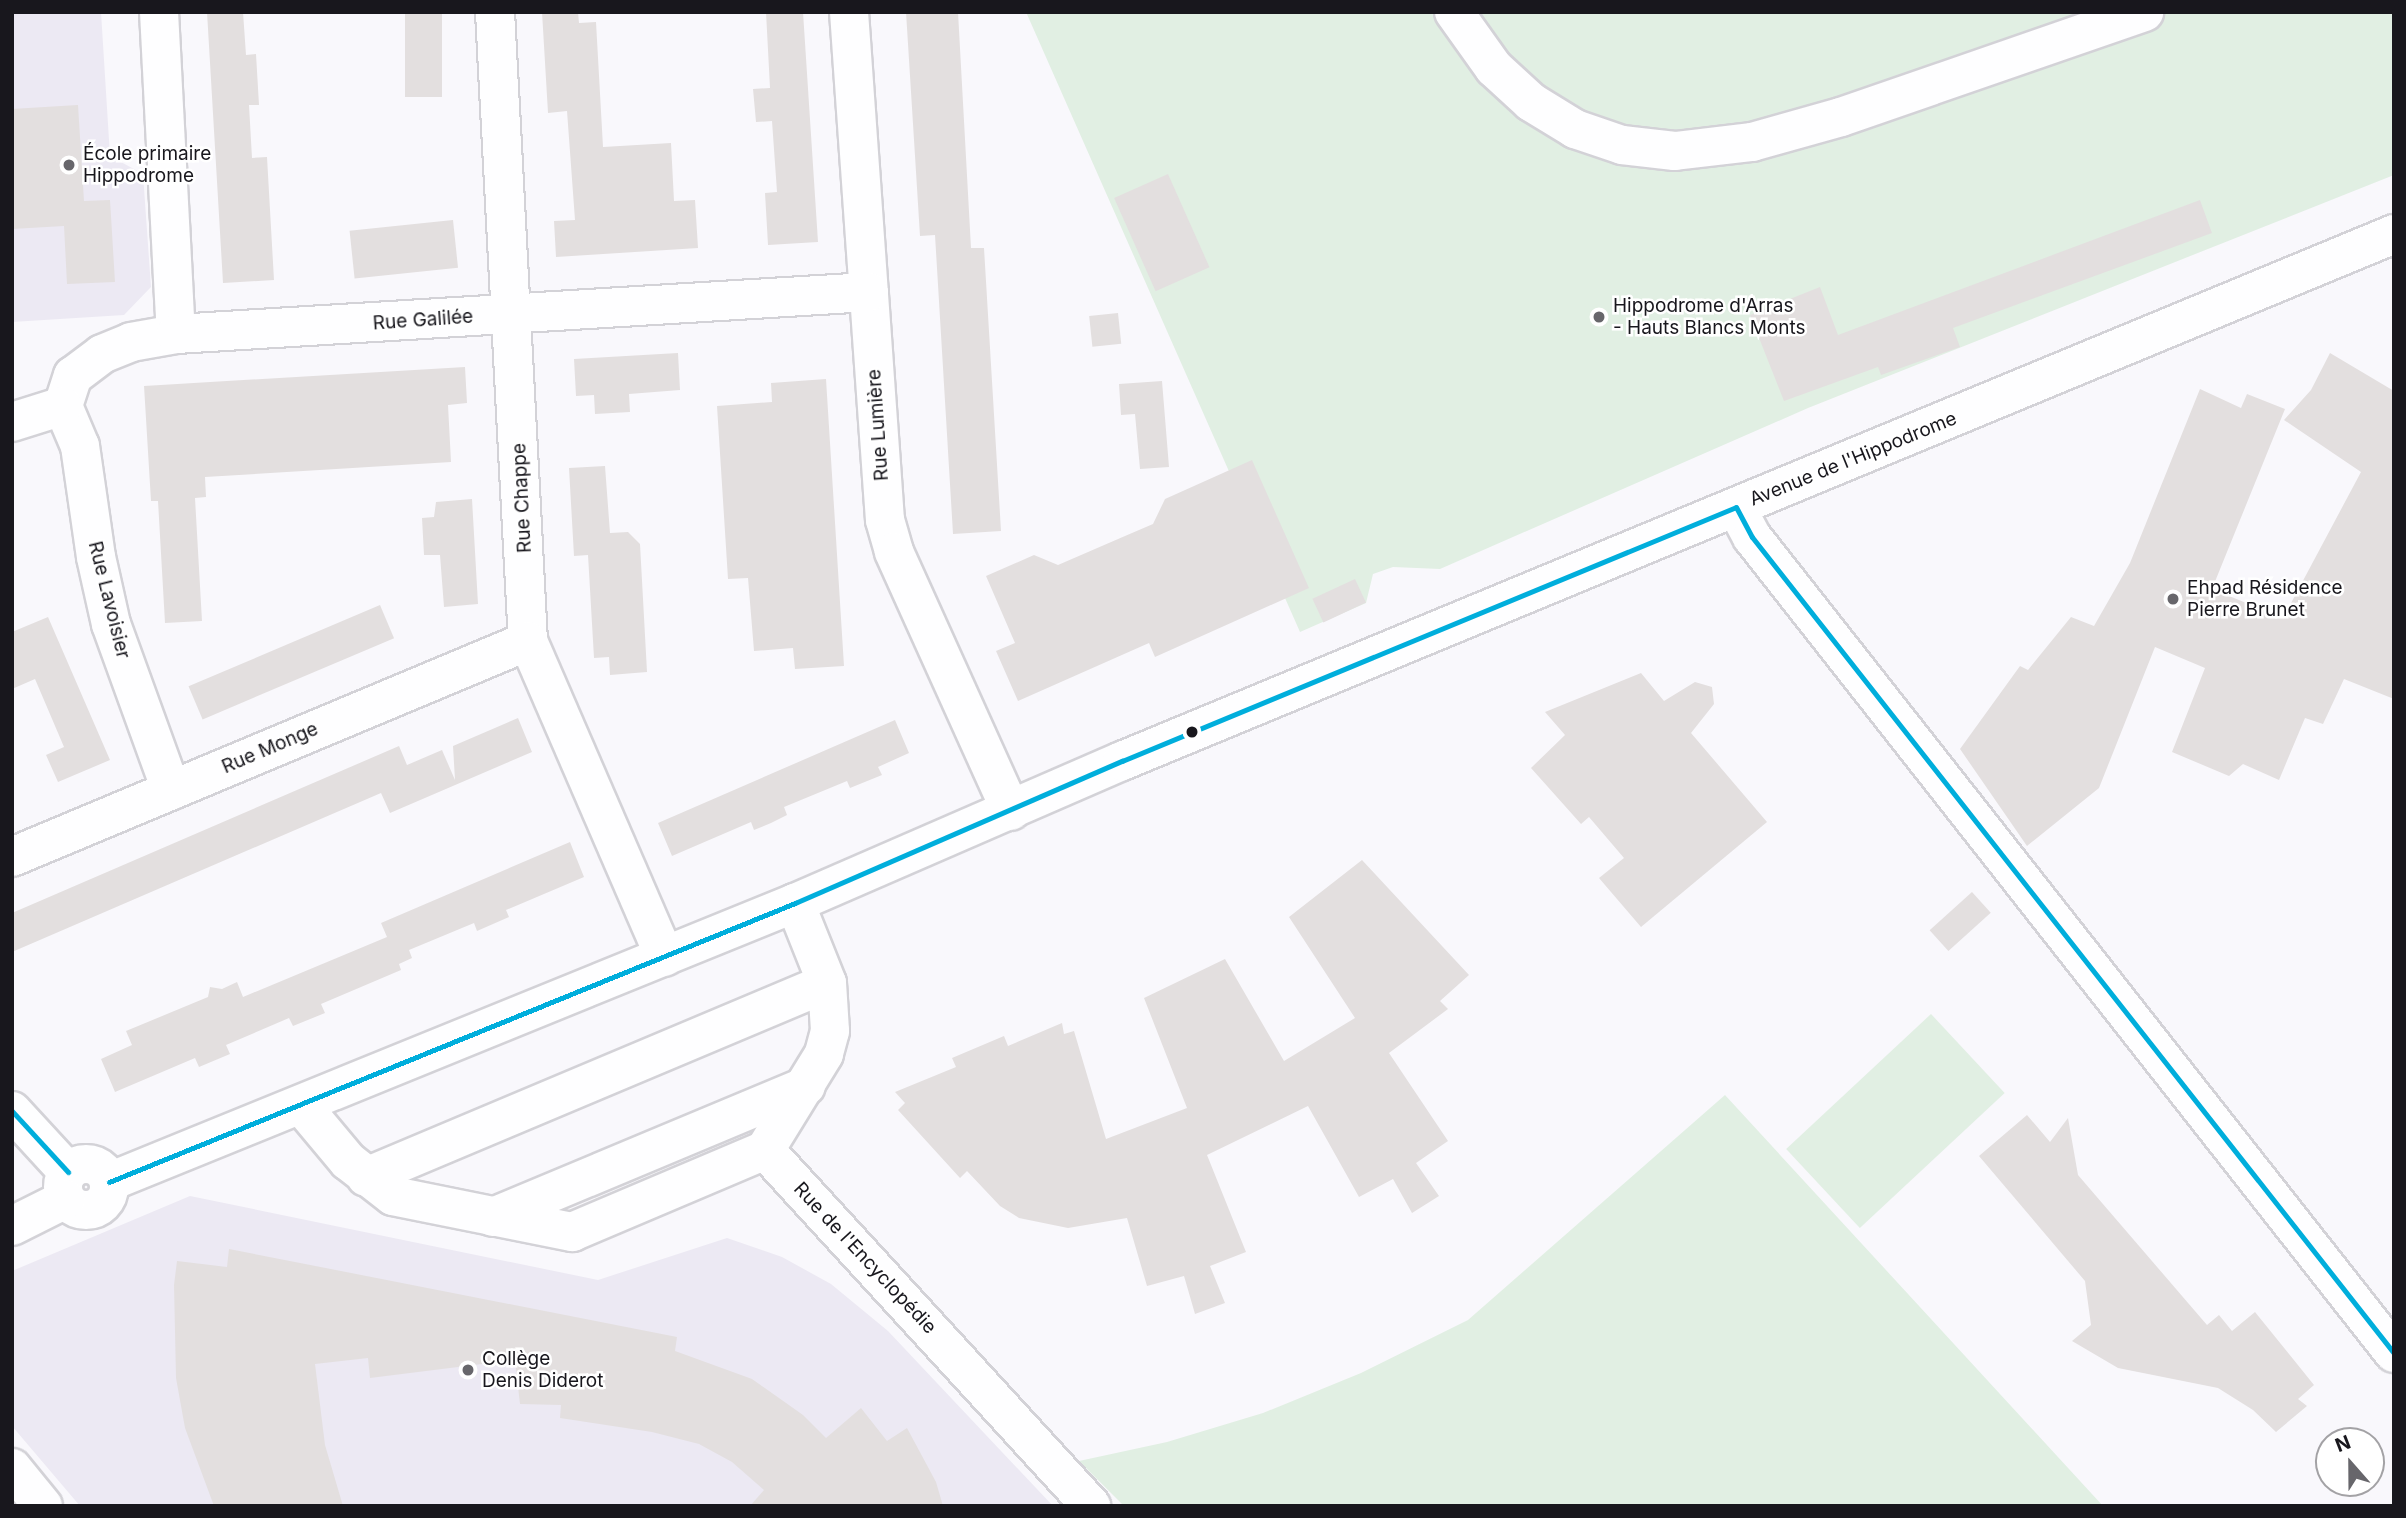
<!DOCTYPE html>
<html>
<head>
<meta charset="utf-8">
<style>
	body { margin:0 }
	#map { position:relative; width:2406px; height:1518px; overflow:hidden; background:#f9f8fc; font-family:Inter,sans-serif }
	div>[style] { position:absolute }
	.built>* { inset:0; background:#ece9f3 }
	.green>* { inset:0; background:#e1efe3; transform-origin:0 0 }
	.building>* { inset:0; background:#e3dfdf; transform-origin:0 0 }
	.roads { filter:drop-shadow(2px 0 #d3d2d7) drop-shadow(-2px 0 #d3d2d7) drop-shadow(0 2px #d3d2d7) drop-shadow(0 -2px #d3d2d7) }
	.minor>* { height:38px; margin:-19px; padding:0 19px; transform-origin:19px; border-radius:19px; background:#fefeff }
	.minor>.ring { margin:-19px; padding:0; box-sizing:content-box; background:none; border:38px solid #fefeff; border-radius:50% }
	.bus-1>* { height:5px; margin:-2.5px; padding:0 2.5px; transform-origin:2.5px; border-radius:2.5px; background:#00aedc }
	.dots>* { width:19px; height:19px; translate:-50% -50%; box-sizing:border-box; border:4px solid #fff; border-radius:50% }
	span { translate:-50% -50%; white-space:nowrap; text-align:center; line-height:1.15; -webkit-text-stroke:5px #fff; paint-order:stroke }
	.poi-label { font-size:19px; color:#18171d }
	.left { translate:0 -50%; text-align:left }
	.street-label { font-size:19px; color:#18171d }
	.frame { position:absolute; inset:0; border:14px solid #18171d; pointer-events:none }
	.north { position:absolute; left:2315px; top:1427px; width:70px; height:70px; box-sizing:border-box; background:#fff; border:2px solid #a3a2a5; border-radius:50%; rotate:339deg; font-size:19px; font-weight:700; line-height:28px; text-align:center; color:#18171d }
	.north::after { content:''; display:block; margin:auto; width:24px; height:32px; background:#67666b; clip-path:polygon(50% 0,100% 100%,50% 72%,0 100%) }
</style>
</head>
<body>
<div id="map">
	<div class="built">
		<div style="clip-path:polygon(101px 12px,110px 156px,143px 174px,151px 287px,124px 315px,12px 322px,12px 13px)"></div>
		<div style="clip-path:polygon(190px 1196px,598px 1280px,727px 1238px,782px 1257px,831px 1284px,888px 1331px,1053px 1506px,80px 1506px,12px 1426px,12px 1271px)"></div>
	</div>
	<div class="green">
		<div style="clip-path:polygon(1026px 12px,2394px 12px,2394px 175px,1808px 408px,1440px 569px,1393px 567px,1373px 574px,1366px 603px,1300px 632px)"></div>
		<div style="left:1931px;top:1014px;width:108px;height:198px;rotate:47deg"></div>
		<div style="clip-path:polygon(1725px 1095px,2103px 1506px,1124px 1506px,1079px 1461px,1167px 1442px,1263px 1413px,1361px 1373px,1468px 1320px)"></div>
	</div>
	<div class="building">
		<div style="clip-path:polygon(207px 12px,243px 12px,246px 55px,256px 54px,259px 105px,249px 105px,252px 158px,267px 157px,274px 280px,223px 283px)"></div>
		<div style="left:405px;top:12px;width:37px;height:85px"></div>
		<div style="clip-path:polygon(542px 12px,578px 12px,579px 23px,596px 22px,603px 147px,671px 143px,674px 201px,695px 200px,698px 248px,556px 257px,554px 221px,575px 220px,567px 111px,548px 113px)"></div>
		<div style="clip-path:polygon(766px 12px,803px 12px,818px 242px,768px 245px,765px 193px,777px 192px,772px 121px,756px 122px,753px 89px,770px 88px)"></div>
		<div style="clip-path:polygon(906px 12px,958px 12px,971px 248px,984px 248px,1001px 531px,953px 534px,935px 235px,920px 236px)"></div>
		<div style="clip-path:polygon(78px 105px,84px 201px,110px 200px,115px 282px,67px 284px,64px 226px,12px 229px,12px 109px)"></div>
		<div style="left:1168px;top:174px;width:102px;height:59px;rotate:66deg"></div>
		<div style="clip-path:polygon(2200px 200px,2212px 233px,1953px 328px,1960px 347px,1881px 375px,1878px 367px,1784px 401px,1750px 315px,1820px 287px,1838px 335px)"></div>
		<div style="left:453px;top:220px;width:48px;height:104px;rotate:84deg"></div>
		<div style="left:1118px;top:313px;width:31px;height:29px;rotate:84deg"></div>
		<div style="clip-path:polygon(678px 353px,680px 390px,629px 394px,630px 412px,595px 414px,594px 395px,576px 396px,574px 359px)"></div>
		<div style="clip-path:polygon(2330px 353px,2394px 391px,2394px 699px,2344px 679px,2323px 724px,2305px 718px,2279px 780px,2243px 764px,2229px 776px,2172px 752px,2205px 668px,2155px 647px,2099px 788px,2027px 846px,1960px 749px,2020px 666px,2028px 670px,2071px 617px,2094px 626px,2130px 563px,2200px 389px,2241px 408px,2247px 394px,2285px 409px,2212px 589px,2283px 618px,2361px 472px,2284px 420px,2311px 390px)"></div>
		<div style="clip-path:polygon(465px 367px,467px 403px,448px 405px,451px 462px,205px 477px,206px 497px,195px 498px,202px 621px,165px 623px,158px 501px,151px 501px,144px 386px)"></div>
		<div style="clip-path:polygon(826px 379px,844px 666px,795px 669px,793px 648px,754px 651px,748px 578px,728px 579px,717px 406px,772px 402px,771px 383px)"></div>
		<div style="clip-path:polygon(1162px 381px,1169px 467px,1140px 469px,1135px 414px,1121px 415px,1119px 384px)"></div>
		<div style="clip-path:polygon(1252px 460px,1309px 588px,1155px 657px,1149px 643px,1018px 701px,996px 651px,1015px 643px,986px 576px,1034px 555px,1058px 565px,1125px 536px,1153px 524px,1165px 499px)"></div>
		<div style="clip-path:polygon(605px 466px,610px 533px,628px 532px,640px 544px,647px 672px,610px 675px,609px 657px,594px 658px,588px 555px,574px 556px,569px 468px)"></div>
		<div style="clip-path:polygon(472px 499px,478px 604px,444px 607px,440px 555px,424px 555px,422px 518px,434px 517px,436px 502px)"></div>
		<div style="left:1355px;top:579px;width:26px;height:47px;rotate:65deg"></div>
		<div style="left:380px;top:605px;width:36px;height:208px;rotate:67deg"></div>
		<div style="clip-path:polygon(48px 617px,110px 760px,58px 782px,46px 755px,64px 747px,35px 679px,12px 689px,12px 632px)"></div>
		<div style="clip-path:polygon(1641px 673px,1664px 701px,1695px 682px,1712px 687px,1714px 704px,1691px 733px,1767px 822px,1641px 927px,1599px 878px,1624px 858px,1589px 817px,1581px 824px,1531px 768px,1565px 735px,1545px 712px)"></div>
		<div style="clip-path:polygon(518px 718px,532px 752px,390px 813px,381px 793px,12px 952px,12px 913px,399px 746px,407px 765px,442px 750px,455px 780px,453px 746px)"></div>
		<div style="clip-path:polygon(895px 720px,909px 753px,878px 767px,882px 775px,850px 788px,847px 781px,784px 807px,787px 815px,771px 823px,754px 830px,751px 822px,672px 856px,658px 823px)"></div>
		<div style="clip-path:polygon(570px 842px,584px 877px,506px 910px,509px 917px,477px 931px,474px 923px,409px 950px,412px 958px,399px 964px,401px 970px,321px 1004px,325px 1013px,293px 1026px,289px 1018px,226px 1045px,230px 1054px,199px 1067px,195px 1058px,115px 1092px,101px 1059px,132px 1045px,126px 1031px,208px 997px,210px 987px,222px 989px,237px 982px,243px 997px,387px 937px,381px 923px)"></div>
		<div style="clip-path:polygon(1362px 860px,1469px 975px,1440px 1001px,1448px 1009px,1389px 1053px,1448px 1141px,1416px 1163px,1439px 1196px,1412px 1213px,1393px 1179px,1359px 1197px,1308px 1106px,1207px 1155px,1246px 1252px,1210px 1266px,1225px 1303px,1195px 1314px,1184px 1276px,1147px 1286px,1127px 1218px,1068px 1228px,1019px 1218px,1000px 1206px,967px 1171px,960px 1178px,898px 1110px,905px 1103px,895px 1092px,956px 1067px,952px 1058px,1004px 1036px,1008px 1046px,1062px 1023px,1064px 1034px,1074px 1031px,1106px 1139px,1187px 1108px,1144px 998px,1225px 959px,1284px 1061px,1355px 1018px,1289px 917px)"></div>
		<div style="left:1972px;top:892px;width:28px;height:57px;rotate:48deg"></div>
		<div style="clip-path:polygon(2027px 1115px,2050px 1142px,2068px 1118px,2078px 1175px,2207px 1325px,2219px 1315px,2232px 1331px,2255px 1312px,2314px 1385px,2298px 1399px,2307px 1406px,2276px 1432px,2253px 1410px,2218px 1388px,2118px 1368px,2072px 1341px,2091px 1325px,2085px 1281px,1979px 1156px)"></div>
		<div style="clip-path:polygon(229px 1249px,677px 1337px,675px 1351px,752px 1379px,803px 1415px,826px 1438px,861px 1408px,887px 1441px,907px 1428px,936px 1482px,943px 1506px,750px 1506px,764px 1490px,732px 1462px,699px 1444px,652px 1432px,560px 1418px,561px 1405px,520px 1404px,515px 1360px,370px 1378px,368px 1358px,315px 1364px,325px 1445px,343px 1506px,214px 1506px,185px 1428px,176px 1378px,174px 1285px,177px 1261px,227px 1267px)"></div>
	</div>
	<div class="roads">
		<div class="minor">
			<div style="left:159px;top:12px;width:322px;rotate:87deg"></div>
			<div style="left:495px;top:12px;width:630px;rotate:87deg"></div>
			<div style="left:528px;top:641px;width:344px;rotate:66.6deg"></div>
			<div style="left:849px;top:12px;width:509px;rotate:85.95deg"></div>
			<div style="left:885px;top:520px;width:33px;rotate:74deg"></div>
			<div style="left:894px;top:552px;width:284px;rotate:65.7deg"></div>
			<div style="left:1454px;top:12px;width:69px;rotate:54.5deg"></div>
			<div style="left:1494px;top:68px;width:50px;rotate:42.6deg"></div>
			<div style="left:1531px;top:102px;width:52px;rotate:31.5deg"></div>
			<div style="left:1575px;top:129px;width:50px;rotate:18.8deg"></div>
			<div style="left:1622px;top:145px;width:53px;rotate:6.5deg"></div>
			<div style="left:1675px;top:151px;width:78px;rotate:-6.7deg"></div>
			<div style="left:1752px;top:142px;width:92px;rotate:-15.7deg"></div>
			<div style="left:1841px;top:117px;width:321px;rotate:-19.1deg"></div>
			<div style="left:63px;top:406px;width:32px;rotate:-72deg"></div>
			<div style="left:73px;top:376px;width:36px;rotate:-37deg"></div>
			<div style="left:102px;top:354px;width:31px;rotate:-22deg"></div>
			<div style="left:131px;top:342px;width:46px;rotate:-10.1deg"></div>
			<div style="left:176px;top:334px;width:694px;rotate:-3.47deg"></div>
			<div style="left:63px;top:406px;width:43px;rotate:67deg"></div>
			<div style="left:80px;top:446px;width:112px;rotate:81.8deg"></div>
			<div style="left:96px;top:557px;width:69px;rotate:77.4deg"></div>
			<div style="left:111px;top:624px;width:177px;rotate:70.1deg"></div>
			<div style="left:12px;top:422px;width:53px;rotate:-17.4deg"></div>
			<div style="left:1736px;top:507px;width:34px;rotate:62deg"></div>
			<div style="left:1752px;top:537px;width:1038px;rotate:51.81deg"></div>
			<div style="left:12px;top:857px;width:559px;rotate:-22.71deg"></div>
			<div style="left:795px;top:903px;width:86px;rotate:68.2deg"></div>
			<div style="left:827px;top:983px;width:48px;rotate:86.4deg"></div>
			<div style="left:830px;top:1031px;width:24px;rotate:105deg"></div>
			<div style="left:824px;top:1054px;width:113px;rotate:121.6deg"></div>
			<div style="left:765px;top:1150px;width:483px;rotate:47.5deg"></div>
			<div style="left:302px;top:1106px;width:72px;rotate:50.1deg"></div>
			<div style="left:348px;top:1161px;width:57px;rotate:37.9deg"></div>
			<div style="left:393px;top:1196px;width:183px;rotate:11.4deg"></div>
			<div style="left:572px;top:1232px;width:210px;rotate:-23deg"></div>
			<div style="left:12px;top:1111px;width:83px;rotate:47.4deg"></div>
			<div class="ring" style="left:63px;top:1164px;width:8px;height:8px"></div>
			<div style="left:366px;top:1177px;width:500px;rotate:-22.82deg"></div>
			<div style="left:109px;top:1182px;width:741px;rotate:-22.13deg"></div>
			<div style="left:795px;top:903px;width:357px;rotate:-23.5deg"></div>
			<div style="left:1122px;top:761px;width:1377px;rotate:-22.5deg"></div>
			<div style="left:493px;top:1217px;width:339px;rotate:-22.7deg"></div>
			<div style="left:12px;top:1226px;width:60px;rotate:-26.6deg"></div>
			<div style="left:12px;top:1468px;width:49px;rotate:50.8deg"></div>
		</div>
	</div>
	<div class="bus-1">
		<div style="left:1736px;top:507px;width:34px;rotate:62deg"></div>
		<div style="left:1752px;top:537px;width:1038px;rotate:51.81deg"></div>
		<div style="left:12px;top:1111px;width:83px;rotate:47.4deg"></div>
		<div style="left:109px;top:1182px;width:741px;rotate:-22.13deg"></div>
		<div style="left:795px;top:903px;width:357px;rotate:-23.5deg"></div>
		<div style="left:1122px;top:761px;width:664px;rotate:-22.47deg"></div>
	</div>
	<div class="dots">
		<div style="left:69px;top:165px;background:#67666b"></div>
		<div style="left:1599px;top:317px;background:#67666b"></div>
		<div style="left:2173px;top:599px;background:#67666b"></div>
		<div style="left:1192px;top:732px;background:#18171d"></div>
		<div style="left:468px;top:1370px;background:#67666b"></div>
	</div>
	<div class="poi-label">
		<span class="left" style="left:83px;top:165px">École primaire<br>Hippodrome</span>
		<span class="left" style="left:1613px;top:317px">Hippodrome d'Arras<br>- Hauts Blancs Monts</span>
		<span class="left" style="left:2187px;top:599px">Ehpad Résidence<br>Pierre Brunet</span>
		<span class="left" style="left:482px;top:1370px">Collège<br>Denis Diderot</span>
	</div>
	<div class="street-label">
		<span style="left:423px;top:320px;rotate:-4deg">Rue Galilée</span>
		<span style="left:878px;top:425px;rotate:-94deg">Rue Lumière</span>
		<span style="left:1853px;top:459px;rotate:-22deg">Avenue de l'Hippodrome</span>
		<span style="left:522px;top:498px;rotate:-93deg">Rue Chappe</span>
		<span style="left:109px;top:600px;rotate:76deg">Rue Lavoisier</span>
		<span style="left:270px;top:748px;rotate:-23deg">Rue Monge</span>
		<span style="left:865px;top:1258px;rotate:47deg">Rue de l'Encyclopédie</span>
	</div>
	<div class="frame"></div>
	<div class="north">N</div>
</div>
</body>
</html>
